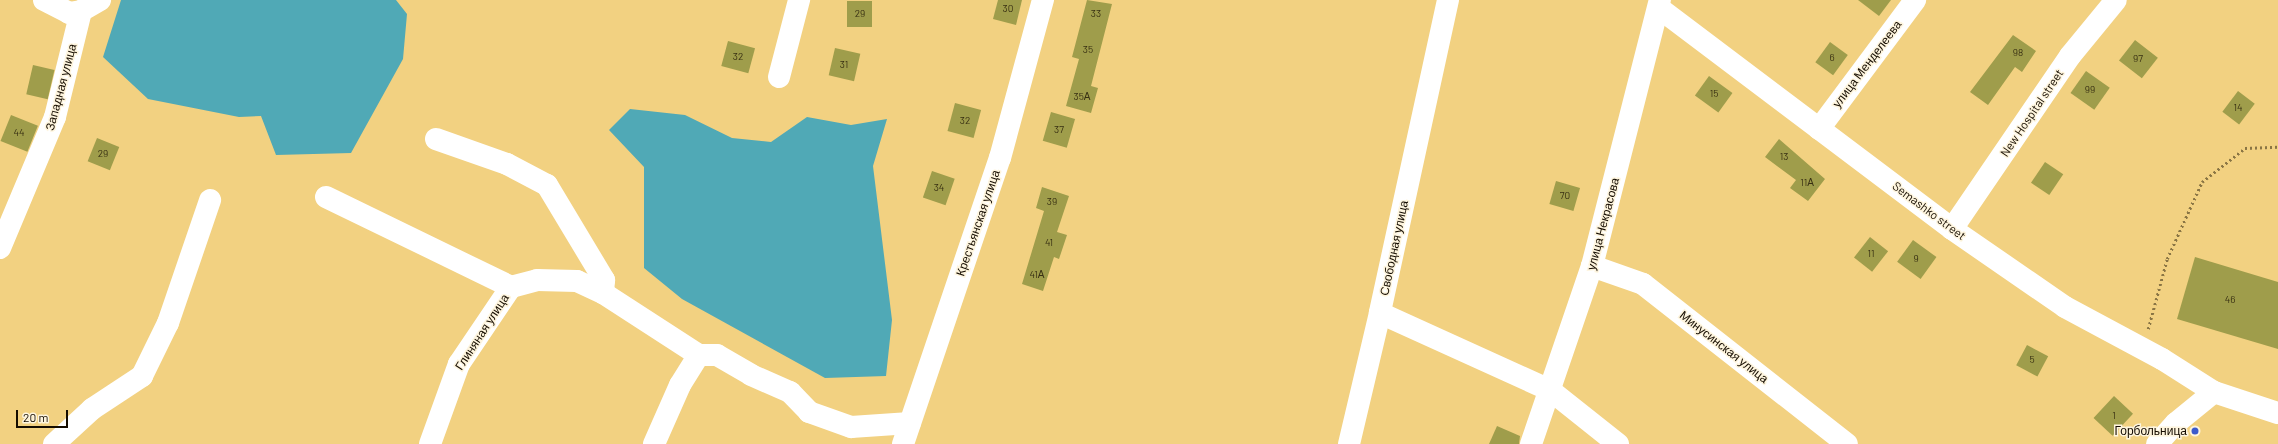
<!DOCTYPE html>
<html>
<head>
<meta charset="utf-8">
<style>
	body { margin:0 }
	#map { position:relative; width:2278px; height:444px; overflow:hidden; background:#f2d181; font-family:Barlow,sans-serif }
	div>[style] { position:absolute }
	.water>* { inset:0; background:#50a9b6 }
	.building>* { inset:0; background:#9f9d4b; transform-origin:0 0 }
	.path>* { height:2.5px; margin-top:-1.25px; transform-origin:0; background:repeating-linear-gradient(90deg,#8a7544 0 2px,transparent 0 5px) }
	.minor>* { height:22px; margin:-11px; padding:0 11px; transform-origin:11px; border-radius:11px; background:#fff }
	.dots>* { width:11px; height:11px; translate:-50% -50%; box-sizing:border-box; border:2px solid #fef5de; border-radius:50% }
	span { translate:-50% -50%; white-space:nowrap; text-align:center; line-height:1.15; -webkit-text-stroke:3px #fef5de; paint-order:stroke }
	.number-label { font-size:10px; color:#383013 }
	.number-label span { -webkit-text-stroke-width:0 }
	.street-label { font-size:12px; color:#150c00 }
	.poi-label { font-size:12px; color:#150c00 }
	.right { translate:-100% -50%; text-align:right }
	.scale { position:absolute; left:16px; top:410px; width:52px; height:18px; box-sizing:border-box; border:2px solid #150c00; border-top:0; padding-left:5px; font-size:12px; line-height:14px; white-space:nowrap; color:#150c00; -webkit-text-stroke:3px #fef5de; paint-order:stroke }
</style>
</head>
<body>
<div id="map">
	<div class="water">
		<div style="clip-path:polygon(121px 0,396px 0,407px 14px,403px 59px,351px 153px,276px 155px,261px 116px,239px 117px,148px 99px,103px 57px)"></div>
		<div style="clip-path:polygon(630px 109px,685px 115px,732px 138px,771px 142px,807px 117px,851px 125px,887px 119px,873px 166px,892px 320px,886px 376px,825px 378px,682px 299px,644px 268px,644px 167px,609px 130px)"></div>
	</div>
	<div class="building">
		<div style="clip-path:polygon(998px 0,1022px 0,1016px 25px,993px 19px)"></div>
		<div style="clip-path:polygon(1087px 0,1112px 4px,1091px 86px,1098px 88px,1091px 113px,1066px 106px,1079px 59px,1072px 57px)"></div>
		<div style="clip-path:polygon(1858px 0,1891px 0,1879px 16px)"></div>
		<div style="left:847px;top:1px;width:25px;height:26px"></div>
		<div style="clip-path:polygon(2013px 35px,2036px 51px,2022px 72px,2015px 67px,1988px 105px,1970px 92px)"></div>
		<div style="left:2135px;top:40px;width:29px;height:26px;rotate:38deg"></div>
		<div style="left:728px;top:41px;width:28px;height:26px;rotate:15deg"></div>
		<div style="left:1830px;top:42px;width:22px;height:25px;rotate:36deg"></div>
		<div style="left:835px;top:48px;width:26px;height:28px;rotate:13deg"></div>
		<div style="left:33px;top:65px;width:22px;height:30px;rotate:13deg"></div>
		<div style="left:2086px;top:71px;width:29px;height:27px;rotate:35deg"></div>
		<div style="left:1709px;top:76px;width:29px;height:24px;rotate:36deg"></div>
		<div style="left:2238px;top:91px;width:21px;height:26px;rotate:37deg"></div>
		<div style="left:955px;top:103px;width:27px;height:29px;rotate:15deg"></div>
		<div style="left:1051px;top:112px;width:25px;height:30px;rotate:16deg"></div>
		<div style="left:11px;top:115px;width:29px;height:28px;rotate:22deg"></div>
		<div style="left:97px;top:138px;width:24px;height:25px;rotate:22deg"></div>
		<div style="clip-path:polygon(1779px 139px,1825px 179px,1808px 201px,1790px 188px,1796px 180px,1765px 157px)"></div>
		<div style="left:2045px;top:162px;width:22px;height:25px;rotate:34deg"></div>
		<div style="left:932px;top:171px;width:24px;height:28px;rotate:19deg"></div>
		<div style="left:1556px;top:181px;width:25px;height:24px;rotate:16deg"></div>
		<div style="clip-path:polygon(1042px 187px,1069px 196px,1057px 232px,1067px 235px,1059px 259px,1054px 257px,1043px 291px,1022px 284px,1044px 211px,1036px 208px)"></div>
		<div style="left:1870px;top:237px;width:23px;height:26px;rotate:38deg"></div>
		<div style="left:1913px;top:240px;width:29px;height:27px;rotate:36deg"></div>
		<div style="clip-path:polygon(2195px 257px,2278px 282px,2278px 349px,2177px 319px)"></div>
		<div style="left:2027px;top:345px;width:24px;height:23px;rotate:28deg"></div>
		<div style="left:2114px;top:396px;width:26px;height:30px;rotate:43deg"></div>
		<div style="clip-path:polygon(1497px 426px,1520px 436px,1519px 444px,1489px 444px)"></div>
	</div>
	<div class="path">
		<div style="left:2148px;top:329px;width:73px;rotate:-74.8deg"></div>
		<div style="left:2167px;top:259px;width:85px;rotate:-65.6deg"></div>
		<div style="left:2202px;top:182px;width:55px;rotate:-38.3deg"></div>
		<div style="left:2245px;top:148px;width:33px;rotate:-2deg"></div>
	</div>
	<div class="minor">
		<div style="left:44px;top:0;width:28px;rotate:27deg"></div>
		<div style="left:69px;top:13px;width:12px;rotate:-9deg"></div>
		<div style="left:81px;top:11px;width:22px;rotate:-30deg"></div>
		<div style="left:1448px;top:0;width:320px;rotate:102.3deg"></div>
		<div style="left:1380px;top:313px;width:187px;rotate:24.4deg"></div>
		<div style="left:1550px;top:390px;width:87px;rotate:38.5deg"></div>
		<div style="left:1659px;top:8px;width:367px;rotate:37deg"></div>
		<div style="left:1952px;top:229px;width:137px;rotate:34.6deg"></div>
		<div style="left:2065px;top:307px;width:110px;rotate:28.2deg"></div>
		<div style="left:2162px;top:359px;width:62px;rotate:32.4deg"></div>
		<div style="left:2214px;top:392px;width:67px;rotate:18.2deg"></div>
		<div style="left:779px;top:77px;width:80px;rotate:-75.4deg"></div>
		<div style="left:1819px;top:129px;width:161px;rotate:-53.3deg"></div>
		<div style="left:436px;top:139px;width:75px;rotate:19.4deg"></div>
		<div style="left:507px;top:164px;width:45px;rotate:27.7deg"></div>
		<div style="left:547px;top:185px;width:111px;rotate:59deg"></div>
		<div style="left:604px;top:280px;width:13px;rotate:94deg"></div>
		<div style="left:326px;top:197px;width:206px;rotate:25.9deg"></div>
		<div style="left:1952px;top:229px;width:209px;rotate:-55.7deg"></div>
		<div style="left:2070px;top:56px;width:72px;rotate:-50.6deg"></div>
		<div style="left:0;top:248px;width:142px;rotate:-67.2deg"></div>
		<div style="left:55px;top:117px;width:109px;rotate:-76.2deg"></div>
		<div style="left:1592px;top:266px;width:54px;rotate:19.4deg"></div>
		<div style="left:1643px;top:284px;width:259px;rotate:38.1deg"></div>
		<div style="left:54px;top:444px;width:52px;rotate:-42.6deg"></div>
		<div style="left:92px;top:409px;width:60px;rotate:-33.4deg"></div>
		<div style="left:142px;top:376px;width:59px;rotate:-63.9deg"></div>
		<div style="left:168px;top:323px;width:130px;rotate:-71.1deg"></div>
		<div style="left:430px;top:444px;width:85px;rotate:-70.1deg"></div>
		<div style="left:459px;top:364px;width:93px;rotate:-56deg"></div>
		<div style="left:511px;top:287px;width:27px;rotate:-15deg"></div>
		<div style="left:537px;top:280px;width:40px;rotate:1.4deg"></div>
		<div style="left:577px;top:281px;width:29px;rotate:25deg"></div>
		<div style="left:603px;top:293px;width:114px;rotate:32.9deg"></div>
		<div style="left:699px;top:355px;width:18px"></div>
		<div style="left:717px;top:355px;width:39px;rotate:30deg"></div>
		<div style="left:751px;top:375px;width:43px;rotate:23.6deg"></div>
		<div style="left:790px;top:392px;width:28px;rotate:46deg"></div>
		<div style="left:809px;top:412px;width:45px;rotate:19.7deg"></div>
		<div style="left:851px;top:427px;width:59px;rotate:-3.9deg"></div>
		<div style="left:654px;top:444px;width:64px;rotate:-66.2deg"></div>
		<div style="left:680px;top:385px;width:36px;rotate:-58deg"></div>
		<div style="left:903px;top:444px;width:302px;rotate:-71.3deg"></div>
		<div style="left:1000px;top:158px;width:164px;rotate:-74.8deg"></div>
		<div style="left:1349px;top:444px;width:135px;rotate:-76.7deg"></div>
		<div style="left:1531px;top:444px;width:188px;rotate:-71.1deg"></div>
		<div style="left:1592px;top:266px;width:275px;rotate:-75.7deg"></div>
		<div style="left:2157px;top:444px;width:28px;rotate:-48deg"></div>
		<div style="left:2176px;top:423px;width:49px;rotate:-39.2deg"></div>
	</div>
	<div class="dots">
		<div style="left:2195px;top:431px;background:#3c5acc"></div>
	</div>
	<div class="number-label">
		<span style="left:1008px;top:9px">30</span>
		<span style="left:860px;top:14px">29</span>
		<span style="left:1096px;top:14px">33</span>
		<span style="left:1088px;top:50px">35</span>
		<span style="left:2018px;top:53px">98</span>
		<span style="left:738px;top:57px">32</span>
		<span style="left:1832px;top:58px">6</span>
		<span style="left:2138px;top:59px">97</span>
		<span style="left:844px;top:65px">31</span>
		<span style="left:2090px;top:90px">99</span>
		<span style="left:1714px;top:94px">15</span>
		<span style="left:1082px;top:97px">35А</span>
		<span style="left:2238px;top:108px">14</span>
		<span style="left:965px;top:121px">32</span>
		<span style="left:1059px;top:130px">37</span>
		<span style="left:19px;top:133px">44</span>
		<span style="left:103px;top:154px">29</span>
		<span style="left:1784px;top:157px">13</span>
		<span style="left:1807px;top:183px">11А</span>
		<span style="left:939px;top:188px">34</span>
		<span style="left:1565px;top:196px">70</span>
		<span style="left:1052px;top:202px">39</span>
		<span style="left:1049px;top:243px">41</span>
		<span style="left:1871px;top:254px">11</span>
		<span style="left:1916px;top:259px">9</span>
		<span style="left:1037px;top:275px">41А</span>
		<span style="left:2230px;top:300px">46</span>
		<span style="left:2032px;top:360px">5</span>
		<span style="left:2114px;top:416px">1</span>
	</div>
	<div class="street-label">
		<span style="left:1867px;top:64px;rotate:-53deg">улица Менделеева</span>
		<span style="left:61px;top:87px;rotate:-75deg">Западная улица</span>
		<span style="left:2032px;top:113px;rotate:-56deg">New Hospital street</span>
		<span style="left:1929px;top:211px;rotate:37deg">Semashko street</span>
		<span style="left:978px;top:223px;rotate:-71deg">Крестьянская улица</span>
		<span style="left:1603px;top:224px;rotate:-75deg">улица Некрасова</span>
		<span style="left:1394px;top:248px;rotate:-78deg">Свободная улица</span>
		<span style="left:482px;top:332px;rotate:-57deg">Глиняная улица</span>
		<span style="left:1724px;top:347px;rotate:38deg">Минусинская улица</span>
	</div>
	<div class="poi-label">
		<span class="right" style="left:2187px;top:431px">Горбольница</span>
	</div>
	<div class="scale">20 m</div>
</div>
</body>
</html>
